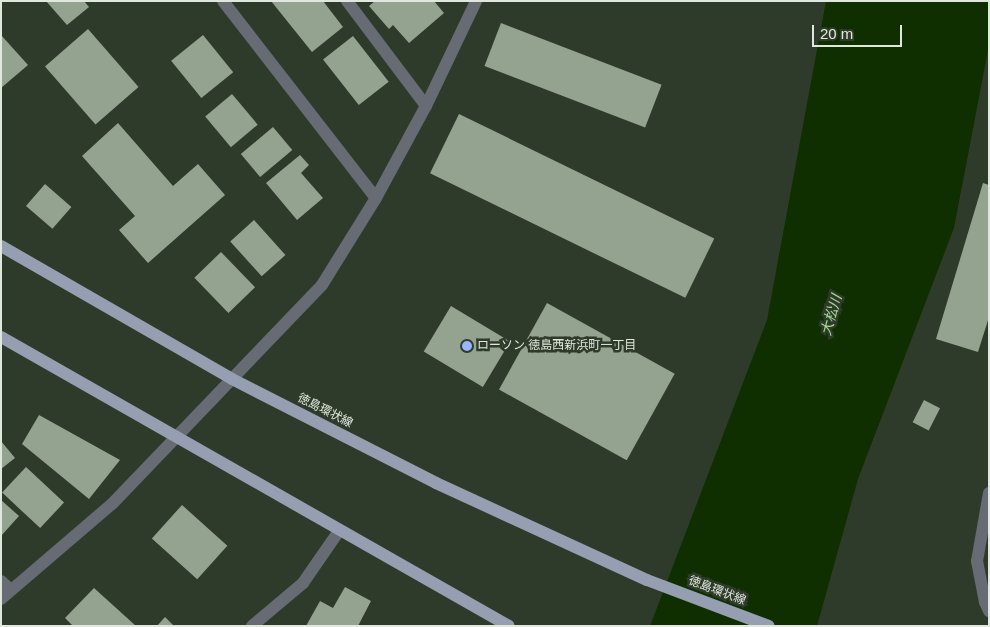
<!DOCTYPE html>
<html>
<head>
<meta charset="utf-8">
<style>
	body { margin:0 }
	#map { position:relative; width:990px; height:627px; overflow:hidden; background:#2f3b2a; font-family:Arial,"Noto Sans JP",sans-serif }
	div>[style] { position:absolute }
	.water>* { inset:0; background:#0f2f00 }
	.building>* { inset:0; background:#94a38f; transform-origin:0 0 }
	.street>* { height:12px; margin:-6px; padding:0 6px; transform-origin:6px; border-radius:6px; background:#676b74 }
	.primary>* { height:12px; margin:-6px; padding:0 6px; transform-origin:6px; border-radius:6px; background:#969eb1 }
	.dots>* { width:14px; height:14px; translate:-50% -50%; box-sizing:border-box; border:2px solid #2f3b2a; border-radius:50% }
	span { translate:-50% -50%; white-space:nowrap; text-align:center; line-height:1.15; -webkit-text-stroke:5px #2f3b2a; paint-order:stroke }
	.poi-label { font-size:12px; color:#e0e8de }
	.left { translate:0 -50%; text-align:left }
	.street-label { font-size:12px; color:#e0e8de }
	.water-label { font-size:14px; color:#a8dd94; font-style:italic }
	.frame { position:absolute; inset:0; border:2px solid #e0e8de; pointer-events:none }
	.scale { position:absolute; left:812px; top:25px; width:90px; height:22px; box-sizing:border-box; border:2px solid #e0e8de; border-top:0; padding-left:6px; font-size:15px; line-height:18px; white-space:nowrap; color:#e0e8de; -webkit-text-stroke:4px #2f3b2a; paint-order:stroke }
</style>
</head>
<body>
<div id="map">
	<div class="water">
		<div style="clip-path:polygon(826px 1px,989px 1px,989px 45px,954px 228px,858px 479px,817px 626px,650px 626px,767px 320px)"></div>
	</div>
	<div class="building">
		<div style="clip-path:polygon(46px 1px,84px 1px,89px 7px,67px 25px)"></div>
		<div style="clip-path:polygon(271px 1px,323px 1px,343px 27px,312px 52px)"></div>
		<div style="clip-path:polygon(375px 1px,434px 1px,444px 13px,409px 43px,393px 25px,389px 29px,369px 6px)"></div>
		<div style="left:501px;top:23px;width:172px;height:46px;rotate:21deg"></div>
		<div style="left:88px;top:29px;width:77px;height:57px;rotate:49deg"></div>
		<div style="clip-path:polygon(1px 35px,28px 65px,1px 88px)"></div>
		<div style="left:203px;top:35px;width:48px;height:41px;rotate:51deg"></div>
		<div style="left:353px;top:36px;width:58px;height:38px;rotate:52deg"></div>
		<div style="left:232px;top:94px;width:40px;height:35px;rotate:50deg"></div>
		<div style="left:459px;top:114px;width:284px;height:66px;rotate:26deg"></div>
		<div style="clip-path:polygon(118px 123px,173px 186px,198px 164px,225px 195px,148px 263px,119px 230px,135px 216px,82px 156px)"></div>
		<div style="left:273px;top:127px;width:30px;height:42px;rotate:50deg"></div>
		<div style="clip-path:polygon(300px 155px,309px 165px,301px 173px,323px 198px,297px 220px,266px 183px)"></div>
		<div style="clip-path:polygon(983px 183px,989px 185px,989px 317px,978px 352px,936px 339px)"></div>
		<div style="left:45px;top:184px;width:35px;height:29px;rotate:41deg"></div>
		<div style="left:254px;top:220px;width:47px;height:32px;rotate:48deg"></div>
		<div style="left:221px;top:252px;width:49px;height:37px;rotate:46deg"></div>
		<div style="left:547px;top:303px;width:146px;height:99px;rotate:29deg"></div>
		<div style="left:451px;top:306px;width:69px;height:53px;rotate:31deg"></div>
		<div style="left:924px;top:400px;width:18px;height:25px;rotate:27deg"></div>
		<div style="clip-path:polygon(39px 415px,120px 460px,89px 499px,22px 444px)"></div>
		<div style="clip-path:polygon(1px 441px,15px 458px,1px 469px)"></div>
		<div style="left:26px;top:467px;width:52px;height:35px;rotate:43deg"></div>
		<div style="clip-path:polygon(1px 500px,19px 516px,1px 536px)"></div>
		<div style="left:182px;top:505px;width:61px;height:45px;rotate:42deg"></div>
		<div style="clip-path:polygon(345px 587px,371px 601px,358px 626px,306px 626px,320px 601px,333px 608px)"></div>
		<div style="clip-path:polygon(94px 588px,136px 626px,73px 626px,65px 618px)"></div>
		<div style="clip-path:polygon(165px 617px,174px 626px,157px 626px)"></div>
	</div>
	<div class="street">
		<div style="left:223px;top:1px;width:249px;rotate:52.2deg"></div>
		<div style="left:347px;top:1px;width:131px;rotate:53deg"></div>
		<div style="left:989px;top:493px;width:69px;rotate:100deg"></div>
		<div style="left:977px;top:561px;width:42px;rotate:79deg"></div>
		<div style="left:985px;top:602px;width:10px;rotate:66deg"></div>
		<div style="left:1px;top:581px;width:13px;rotate:42deg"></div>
		<div style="left:1px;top:599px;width:146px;rotate:-40.6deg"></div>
		<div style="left:112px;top:504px;width:303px;rotate:-46.2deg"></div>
		<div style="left:322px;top:285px;width:102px;rotate:-58.2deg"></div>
		<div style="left:376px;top:198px;width:105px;rotate:-61.5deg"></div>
		<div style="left:426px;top:106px;width:116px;rotate:-64.5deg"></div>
		<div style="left:252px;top:626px;width:67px;rotate:-40.1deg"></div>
		<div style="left:303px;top:583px;width:63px;rotate:-55.3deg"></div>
	</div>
	<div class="primary">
		<div style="left:1px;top:246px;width:267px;rotate:29.9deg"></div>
		<div style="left:232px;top:379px;width:229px;rotate:27deg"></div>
		<div style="left:436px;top:483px;width:232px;rotate:24.7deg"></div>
		<div style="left:647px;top:580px;width:130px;rotate:20.7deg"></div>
		<div style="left:1px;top:337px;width:584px;rotate:29.64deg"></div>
	</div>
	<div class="dots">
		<div style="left:467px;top:346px;background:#97b6fd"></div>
	</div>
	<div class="poi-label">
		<span class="left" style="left:477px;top:346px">ローソン 徳島西新浜町一丁目</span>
	</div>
	<div class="street-label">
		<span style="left:325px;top:411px;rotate:27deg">徳島環状線</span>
		<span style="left:717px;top:591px;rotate:21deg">徳島環状線</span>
	</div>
	<div class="water-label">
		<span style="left:831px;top:315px;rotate:-74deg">大松川</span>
	</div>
	<div class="frame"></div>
	<div class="scale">20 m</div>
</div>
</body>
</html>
